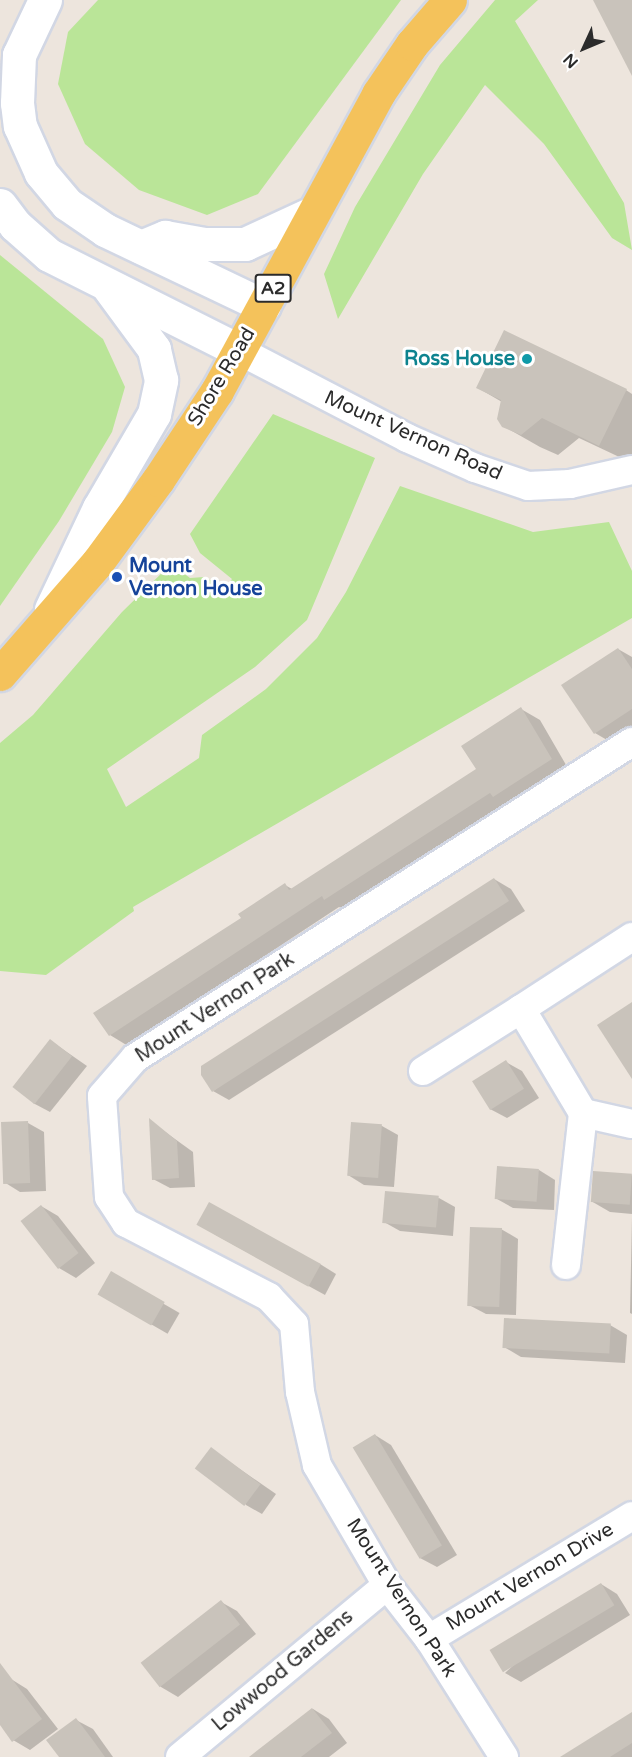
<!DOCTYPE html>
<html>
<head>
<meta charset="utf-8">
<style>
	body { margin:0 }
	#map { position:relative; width:632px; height:1757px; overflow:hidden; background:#ede5dd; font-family:"Varela Round",sans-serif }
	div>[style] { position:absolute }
	.green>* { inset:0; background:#bae598 }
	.shadow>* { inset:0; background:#0003; transform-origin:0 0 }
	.building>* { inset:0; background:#c9c3bb; transform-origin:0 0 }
	.roads { filter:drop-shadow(2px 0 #d2d7e4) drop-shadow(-2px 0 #d2d7e4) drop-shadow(0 2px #d2d7e4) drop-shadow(0 -2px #d2d7e4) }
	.street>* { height:28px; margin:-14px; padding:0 14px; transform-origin:14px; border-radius:14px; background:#fff }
	.secondary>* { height:33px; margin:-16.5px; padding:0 16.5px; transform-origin:16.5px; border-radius:16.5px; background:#fff }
	.primary>* { height:33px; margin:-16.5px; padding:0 16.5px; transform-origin:16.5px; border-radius:16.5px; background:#f4c25b }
	.dots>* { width:16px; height:16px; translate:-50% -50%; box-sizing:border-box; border:3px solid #fff; border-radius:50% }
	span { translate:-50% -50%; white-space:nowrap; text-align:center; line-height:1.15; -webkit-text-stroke:6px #fff; paint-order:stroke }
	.shield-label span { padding:2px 4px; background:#fff; border:2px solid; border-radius:4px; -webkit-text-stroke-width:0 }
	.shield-label { font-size:18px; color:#2b2b2b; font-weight:700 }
	.culture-label { font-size:20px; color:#0d838f; font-weight:700 }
	.right { translate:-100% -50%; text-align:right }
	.street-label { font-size:20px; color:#2b2b2b }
	.transit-label { font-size:20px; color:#164399; font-weight:700 }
	.left { translate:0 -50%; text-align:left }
	.north { position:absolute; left:554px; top:18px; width:60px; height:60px; -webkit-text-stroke:4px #fff; paint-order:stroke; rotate:226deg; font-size:16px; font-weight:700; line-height:24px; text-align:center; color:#2b2b2b }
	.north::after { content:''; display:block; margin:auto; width:21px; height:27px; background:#2b2b2b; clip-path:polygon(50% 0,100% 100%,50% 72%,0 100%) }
</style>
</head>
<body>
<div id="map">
	<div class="green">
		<div style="clip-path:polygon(98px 0,401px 0,258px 194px,207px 215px,139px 190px,85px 144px,58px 84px,68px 32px)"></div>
		<div style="clip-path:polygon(495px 0,538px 0,515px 21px,624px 203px,632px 250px,612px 238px,544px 144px,485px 85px,423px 174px,338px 319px,324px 274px,355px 207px,440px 65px)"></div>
		<div style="clip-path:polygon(0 255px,103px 339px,125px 387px,112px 432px,59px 521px,0 606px)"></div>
		<div style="clip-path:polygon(273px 414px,375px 458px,307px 620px,255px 667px,107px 769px,126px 807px,199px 758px,202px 735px,266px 689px,317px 638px,346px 592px,400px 486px,533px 532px,609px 522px,632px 571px,632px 618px,133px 907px,134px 911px,46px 975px,0 971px,0 743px,33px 715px,122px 612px,171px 564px,190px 578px,204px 577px,226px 587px,232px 579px,200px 553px,190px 534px)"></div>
	</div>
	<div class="shadow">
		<div style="clip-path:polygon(478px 388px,626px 390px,632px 394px,632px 463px,579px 438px,558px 455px,540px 447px,503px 426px,502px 402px)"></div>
		<div style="clip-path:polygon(618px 649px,632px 657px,632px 738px,619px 747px,595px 733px)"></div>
		<div style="clip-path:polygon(521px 709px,540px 720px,569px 770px,513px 807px,507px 804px,344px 909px,339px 907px,128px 1046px,110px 1035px,285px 885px,292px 889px,478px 770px)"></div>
		<div style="clip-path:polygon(494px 879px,511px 889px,525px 911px,229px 1100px,213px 1091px)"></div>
		<div style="clip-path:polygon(51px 1041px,87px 1066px,50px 1112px,33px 1103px)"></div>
		<div style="clip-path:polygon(506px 1062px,522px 1071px,539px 1098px,507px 1118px,490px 1109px)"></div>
		<div style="clip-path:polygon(150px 1121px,193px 1152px,195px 1187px,170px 1188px,153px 1179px)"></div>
		<div style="clip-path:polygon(28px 1123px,44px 1132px,46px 1191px,20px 1192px,4px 1182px)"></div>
		<div style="clip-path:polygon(353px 1123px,382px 1126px,398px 1135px,394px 1187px,364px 1185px,348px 1175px)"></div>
		<div style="clip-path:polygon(539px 1170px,555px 1180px,554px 1210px,513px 1208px,497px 1199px)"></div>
		<div style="clip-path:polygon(632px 1175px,632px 1214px,610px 1212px,591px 1201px)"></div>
		<div style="clip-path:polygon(439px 1198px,455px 1207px,453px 1236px,400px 1231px,384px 1222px)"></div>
		<div style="clip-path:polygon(41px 1206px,58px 1216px,95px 1263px,76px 1278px,59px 1268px)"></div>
		<div style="clip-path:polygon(632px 1217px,632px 1314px,630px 1313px)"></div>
		<div style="clip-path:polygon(501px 1229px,518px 1239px,516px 1315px,486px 1314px,469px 1305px)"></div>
		<div style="clip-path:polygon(214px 1234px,320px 1264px,336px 1274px,325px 1295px)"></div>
		<div style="left:112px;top:1274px;width:78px;height:24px;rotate:30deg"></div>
		<div style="clip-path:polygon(610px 1325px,627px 1335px,625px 1363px,521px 1357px,504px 1347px)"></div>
		<div style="clip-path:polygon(375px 1435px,391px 1445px,457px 1555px,437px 1567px,420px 1558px)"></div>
		<div style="clip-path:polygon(211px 1449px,276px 1494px,262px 1514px,246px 1505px)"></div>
		<div style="clip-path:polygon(601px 1584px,617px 1594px,630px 1615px,521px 1682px,505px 1673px)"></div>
		<div style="clip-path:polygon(221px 1602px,237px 1611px,256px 1634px,178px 1697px,161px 1687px,143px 1664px)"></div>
		<div style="clip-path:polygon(0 1666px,11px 1679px,27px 1689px,58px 1729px,30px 1750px,13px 1740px,0 1723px)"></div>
		<div style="clip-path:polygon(313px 1709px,329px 1719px,347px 1743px,329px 1757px,250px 1757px)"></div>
		<div style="clip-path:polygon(632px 1714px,632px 1757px,563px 1757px)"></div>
		<div style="clip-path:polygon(76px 1720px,93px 1729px,113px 1757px,61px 1757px)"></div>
	</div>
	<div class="building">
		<div style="clip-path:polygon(593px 0,632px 0,632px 76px)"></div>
		<div style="clip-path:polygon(504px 330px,627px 389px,599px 446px,542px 418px,521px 435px,502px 427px,497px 419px,501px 400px,476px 388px)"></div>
		<div style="clip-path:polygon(618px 648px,632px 669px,632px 709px,594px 734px,561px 685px)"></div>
		<div style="clip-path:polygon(521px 707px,552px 759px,493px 797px,490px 793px,324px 900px,322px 896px,109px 1036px,93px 1013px,241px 918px,238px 914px,285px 883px,289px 890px,476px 769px,461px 746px)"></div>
		<div style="clip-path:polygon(494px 878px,509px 901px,212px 1092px,201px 1075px,201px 1066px)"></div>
		<div style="clip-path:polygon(632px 1002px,632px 1079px,597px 1025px)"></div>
		<div style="left:50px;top:1039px;width:28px;height:61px;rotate:38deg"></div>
		<div style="left:506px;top:1060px;width:34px;height:40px;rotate:58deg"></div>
		<div style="clip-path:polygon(149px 1118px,177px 1141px,179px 1178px,152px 1180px)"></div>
		<div style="left:28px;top:1121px;width:62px;height:27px;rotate:88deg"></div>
		<div style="left:351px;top:1122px;width:31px;height:54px;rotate:4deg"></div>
		<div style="left:497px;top:1166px;width:42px;height:33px;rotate:4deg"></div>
		<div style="left:593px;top:1171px;width:39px;height:31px;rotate:4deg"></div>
		<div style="left:385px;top:1191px;width:54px;height:32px;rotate:5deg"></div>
		<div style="left:209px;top:1202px;width:128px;height:26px;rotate:29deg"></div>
		<div style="left:41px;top:1205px;width:61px;height:26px;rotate:52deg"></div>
		<div style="left:470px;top:1227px;width:32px;height:79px;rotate:2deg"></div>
		<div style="left:111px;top:1271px;width:62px;height:27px;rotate:30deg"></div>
		<div style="left:504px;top:1318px;width:107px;height:30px;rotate:3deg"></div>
		<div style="left:375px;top:1434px;width:130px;height:26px;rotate:59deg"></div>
		<div style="left:211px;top:1447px;width:62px;height:27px;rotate:37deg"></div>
		<div style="left:601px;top:1583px;width:26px;height:130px;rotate:59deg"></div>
		<div style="left:221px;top:1600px;width:31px;height:102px;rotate:52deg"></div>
		<div style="clip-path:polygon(0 1663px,42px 1719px,12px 1742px,0 1725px)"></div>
		<div style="clip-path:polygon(312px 1708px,332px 1733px,301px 1757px,249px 1757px)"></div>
		<div style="clip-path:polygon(632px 1712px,632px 1743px,610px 1757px,560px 1757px)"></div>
		<div style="clip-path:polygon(76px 1718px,92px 1739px,105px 1757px,59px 1757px,46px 1740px)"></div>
	</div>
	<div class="roads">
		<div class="street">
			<div style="left:238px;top:350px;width:191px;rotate:27.5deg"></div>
			<div style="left:407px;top:438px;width:74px;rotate:23.8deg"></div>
			<div style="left:475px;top:468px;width:56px;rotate:18.8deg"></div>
			<div style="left:528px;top:486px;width:42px;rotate:-2.7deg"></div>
			<div style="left:570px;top:484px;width:64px;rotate:-12.7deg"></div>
			<div style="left:521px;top:1009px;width:132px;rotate:-33deg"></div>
			<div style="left:423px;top:1071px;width:116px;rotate:-32.3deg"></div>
			<div style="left:521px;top:1009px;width:121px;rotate:59.2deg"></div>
			<div style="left:583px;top:1113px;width:50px;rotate:12.7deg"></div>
			<div style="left:566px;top:1265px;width:153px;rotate:-83.6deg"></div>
			<div style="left:429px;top:1639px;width:237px;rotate:-31.2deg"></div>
			<div style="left:180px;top:1757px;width:269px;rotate:-39.7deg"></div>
			<div style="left:504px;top:1757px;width:140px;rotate:-122.4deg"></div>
			<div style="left:429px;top:1639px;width:68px;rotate:-127.9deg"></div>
			<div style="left:387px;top:1585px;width:139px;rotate:-120.3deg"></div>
			<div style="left:317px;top:1465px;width:75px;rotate:-103.1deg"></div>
			<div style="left:300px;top:1392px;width:68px;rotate:-95deg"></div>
			<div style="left:294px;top:1324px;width:37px;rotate:-133deg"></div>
			<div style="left:269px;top:1297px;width:161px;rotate:-152.6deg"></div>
			<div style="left:126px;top:1223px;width:31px;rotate:-123deg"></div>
			<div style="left:109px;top:1197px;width:101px;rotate:-94deg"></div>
			<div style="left:102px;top:1096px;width:50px;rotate:-49deg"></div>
			<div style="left:135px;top:1058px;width:589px;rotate:-32.45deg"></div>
		</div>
		<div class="secondary">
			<div style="left:45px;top:0;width:61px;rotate:115.3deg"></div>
			<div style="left:19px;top:55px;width:48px;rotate:92.4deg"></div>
			<div style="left:17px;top:103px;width:23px;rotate:83deg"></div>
			<div style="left:20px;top:126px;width:51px;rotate:65.9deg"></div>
			<div style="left:41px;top:173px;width:40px;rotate:50deg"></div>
			<div style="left:67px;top:204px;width:46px;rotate:34.4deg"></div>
			<div style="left:105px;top:230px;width:176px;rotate:25.5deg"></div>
			<div style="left:0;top:205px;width:25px;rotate:53deg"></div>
			<div style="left:15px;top:225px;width:45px;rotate:41.4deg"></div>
			<div style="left:49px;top:255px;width:212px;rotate:26.7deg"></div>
			<div style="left:141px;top:247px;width:26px;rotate:-23deg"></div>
			<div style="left:165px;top:237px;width:40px;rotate:10deg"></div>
			<div style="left:204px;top:244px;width:41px"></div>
			<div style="left:245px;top:244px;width:74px;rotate:-24.8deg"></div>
			<div style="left:51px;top:609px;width:112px;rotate:-64.6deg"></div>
			<div style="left:99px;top:508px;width:109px;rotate:-59.7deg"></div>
			<div style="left:154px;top:414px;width:35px;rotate:-78deg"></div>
			<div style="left:161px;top:380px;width:32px;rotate:-103deg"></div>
			<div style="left:154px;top:349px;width:76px;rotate:-126.4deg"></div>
		</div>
		<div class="primary">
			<div style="left:0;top:674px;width:147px;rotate:-48.9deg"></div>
			<div style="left:97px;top:563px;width:103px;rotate:-53.7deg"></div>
			<div style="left:158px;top:480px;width:107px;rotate:-56.5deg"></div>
			<div style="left:217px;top:391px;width:338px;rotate:-61.5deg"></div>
			<div style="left:378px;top:94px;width:60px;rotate:-55.8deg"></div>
			<div style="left:412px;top:44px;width:58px;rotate:-49.2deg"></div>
		</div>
	</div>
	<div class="dots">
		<div style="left:527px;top:359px;background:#0f9aa8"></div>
		<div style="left:117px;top:577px;background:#1a4fb4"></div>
	</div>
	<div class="shield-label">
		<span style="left:273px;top:288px">A2</span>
	</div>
	<div class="culture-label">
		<span class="right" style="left:515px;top:359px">Ross House</span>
	</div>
	<div class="street-label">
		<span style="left:222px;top:377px;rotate:-59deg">Shore Road</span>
		<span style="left:413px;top:436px;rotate:24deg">Mount Vernon Road</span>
		<span style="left:215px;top:1008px;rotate:-33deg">Mount Vernon Park</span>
		<span style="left:530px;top:1577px;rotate:-31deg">Mount Vernon Drive</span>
		<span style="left:401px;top:1598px;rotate:57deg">Mount Vernon Park</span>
		<span style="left:283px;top:1671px;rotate:-40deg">Lowwood Gardens</span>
	</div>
	<div class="transit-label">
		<span class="left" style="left:129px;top:578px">Mount<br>Vernon House</span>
	</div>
	<div class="north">N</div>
</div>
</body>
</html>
